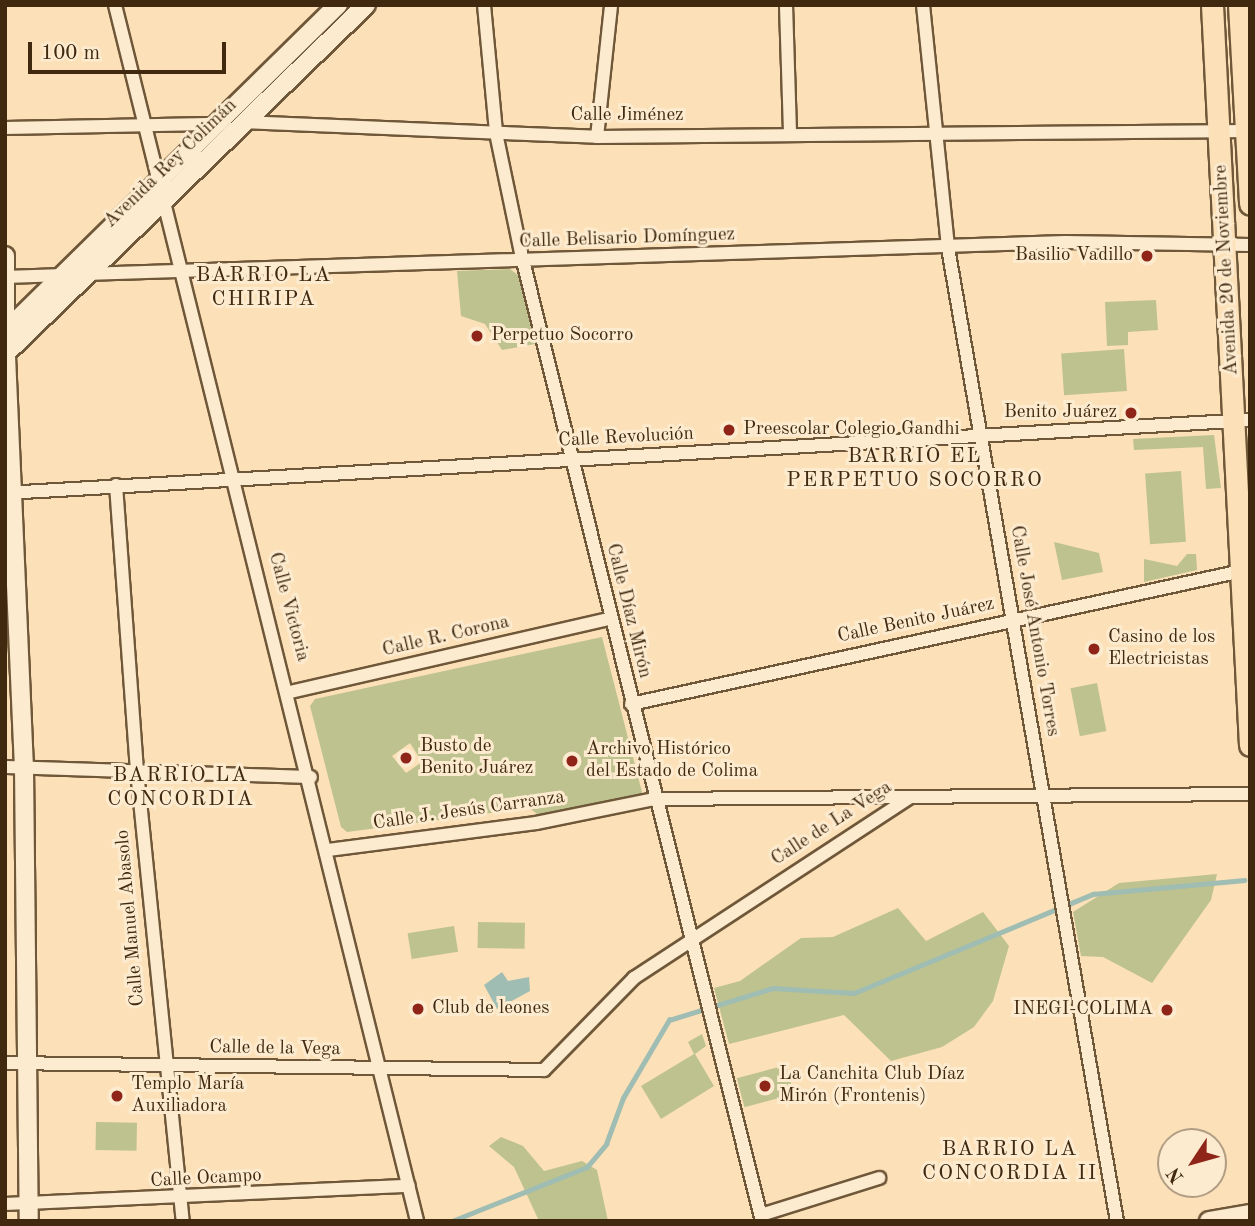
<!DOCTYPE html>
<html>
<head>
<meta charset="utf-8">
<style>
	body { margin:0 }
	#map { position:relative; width:1255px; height:1226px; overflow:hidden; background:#fce0b7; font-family:"Old Standard TT",serif }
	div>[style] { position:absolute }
	.green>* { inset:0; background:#bec28f; transform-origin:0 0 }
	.water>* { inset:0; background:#9fbdb2 }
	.stream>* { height:4.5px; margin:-2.25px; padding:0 2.25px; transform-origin:2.25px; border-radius:2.25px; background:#9fbdb2 }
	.roads { filter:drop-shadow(2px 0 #6f5739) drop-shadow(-2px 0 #6f5739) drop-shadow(0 2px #6f5739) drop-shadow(0 -2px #6f5739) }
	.street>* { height:12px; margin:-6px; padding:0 6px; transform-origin:6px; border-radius:6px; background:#fdebd0 }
	.secondary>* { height:18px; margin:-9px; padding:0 9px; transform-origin:9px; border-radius:9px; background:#fdebd0 }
	.primary>* { height:21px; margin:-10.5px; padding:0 10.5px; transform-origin:10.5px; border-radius:10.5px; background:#fce0b7 }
	.dots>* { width:19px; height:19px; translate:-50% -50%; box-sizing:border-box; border:4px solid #fdebd0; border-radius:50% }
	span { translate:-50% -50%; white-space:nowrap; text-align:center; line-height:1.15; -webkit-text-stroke:6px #fdebd0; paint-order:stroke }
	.street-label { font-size:19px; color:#40290f }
	.poi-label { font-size:19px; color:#40290f }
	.right { translate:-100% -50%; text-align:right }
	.left { translate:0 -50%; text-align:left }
	.neighbourhood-label { font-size:21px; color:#40290f; letter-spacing:2px }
	.frame { position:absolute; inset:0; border:7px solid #40290f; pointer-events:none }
	.north { position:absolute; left:1157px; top:1128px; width:70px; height:70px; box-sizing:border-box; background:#fdebd0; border:2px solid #b19d83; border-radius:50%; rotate:234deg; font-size:19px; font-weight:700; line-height:28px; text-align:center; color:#40290f }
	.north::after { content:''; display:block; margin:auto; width:24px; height:32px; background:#8f2418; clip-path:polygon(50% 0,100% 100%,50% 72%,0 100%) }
	.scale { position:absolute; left:28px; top:42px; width:198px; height:32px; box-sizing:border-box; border:4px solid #40290f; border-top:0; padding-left:9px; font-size:21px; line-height:24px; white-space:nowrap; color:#40290f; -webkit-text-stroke:5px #fdebd0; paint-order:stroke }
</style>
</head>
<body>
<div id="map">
	<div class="green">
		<div style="clip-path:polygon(510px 269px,518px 275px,535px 344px,502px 350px,485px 324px,461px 316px,457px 271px)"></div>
		<div style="clip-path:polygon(1156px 300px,1158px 330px,1128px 332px,1128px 345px,1107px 346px,1105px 302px)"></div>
		<div style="left:1124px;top:349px;width:42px;height:63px;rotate:86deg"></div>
		<div style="clip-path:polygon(1214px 435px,1221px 488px,1206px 489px,1203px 447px,1134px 450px,1133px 439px)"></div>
		<div style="left:1181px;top:471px;width:71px;height:36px;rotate:86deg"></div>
		<div style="clip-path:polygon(1054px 542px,1099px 553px,1103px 572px,1062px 580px)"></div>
		<div style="clip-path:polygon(1187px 554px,1196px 554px,1197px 570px,1144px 582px,1144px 559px,1177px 566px)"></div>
		<div style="clip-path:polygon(evenodd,602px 637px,643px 796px,540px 816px,529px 808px,347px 832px,341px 827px,310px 706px,315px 699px,602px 637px,410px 743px,422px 762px,406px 773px,392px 756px,410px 743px)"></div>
		<div style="left:1097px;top:683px;width:49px;height:27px;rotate:79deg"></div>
		<div style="clip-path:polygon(1217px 874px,1211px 900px,1152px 983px,1103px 957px,1081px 956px,1073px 912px,1119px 883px)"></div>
		<div style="clip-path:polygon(898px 908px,926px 941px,983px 912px,1009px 946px,993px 1001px,974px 1027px,942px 1047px,891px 1061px,844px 1015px,729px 1044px,714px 988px,740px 981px,801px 938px,833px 937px)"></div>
		<div style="left:478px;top:922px;width:47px;height:26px;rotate:1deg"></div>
		<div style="left:454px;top:926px;width:26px;height:47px;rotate:81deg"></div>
		<div style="clip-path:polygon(702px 1034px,706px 1046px,695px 1054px,714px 1086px,661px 1119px,641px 1086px,694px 1054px,688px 1042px)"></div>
		<div style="left:786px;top:1065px;width:30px;height:51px;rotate:75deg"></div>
		<div style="left:96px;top:1122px;width:41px;height:28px;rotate:1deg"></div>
		<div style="clip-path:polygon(501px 1137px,523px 1146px,544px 1171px,582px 1161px,597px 1170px,608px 1221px,539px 1221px,514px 1167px,489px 1146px)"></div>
	</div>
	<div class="water">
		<div style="clip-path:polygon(502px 972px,508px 981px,529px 977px,530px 991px,497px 1009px,484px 985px)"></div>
	</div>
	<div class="stream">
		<div style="left:452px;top:1221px;width:145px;rotate:-21.8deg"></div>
		<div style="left:587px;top:1167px;width:30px;rotate:-50deg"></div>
		<div style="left:606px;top:1144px;width:49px;rotate:-69.7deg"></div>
		<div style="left:623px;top:1098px;width:91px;rotate:-59.5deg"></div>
		<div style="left:669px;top:1020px;width:109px;rotate:-17.1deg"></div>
		<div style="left:773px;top:988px;width:81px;rotate:3.5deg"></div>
		<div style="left:854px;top:993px;width:259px;rotate:-22.5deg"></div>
		<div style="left:1093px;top:894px;width:152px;rotate:-5.3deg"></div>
	</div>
	<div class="roads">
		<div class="street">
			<div style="left:115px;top:5px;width:1253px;rotate:76.05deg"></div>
			<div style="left:484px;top:5px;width:129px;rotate:84.6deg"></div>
			<div style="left:496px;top:133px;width:123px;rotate:78.2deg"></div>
			<div style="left:521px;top:253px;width:998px;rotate:76.02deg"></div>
			<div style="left:786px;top:5px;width:130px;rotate:88.2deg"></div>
			<div style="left:923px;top:5px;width:244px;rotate:84.1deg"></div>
			<div style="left:948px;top:248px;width:988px;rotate:80.15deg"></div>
			<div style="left:242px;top:122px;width:355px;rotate:2.4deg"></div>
			<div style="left:597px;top:137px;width:652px;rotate:-0.53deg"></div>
			<div style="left:5px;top:128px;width:216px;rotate:-1.1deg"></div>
			<div style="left:597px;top:137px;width:133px;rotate:-83.9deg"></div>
			<div style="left:85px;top:274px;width:981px;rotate:-1.87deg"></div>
			<div style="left:1065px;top:242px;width:185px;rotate:0.9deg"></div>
			<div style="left:5px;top:277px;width:59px;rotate:-1.9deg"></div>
			<div style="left:116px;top:485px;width:287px;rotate:85.8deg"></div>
			<div style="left:137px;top:771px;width:452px;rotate:84.2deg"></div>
			<div style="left:6px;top:493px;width:1246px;rotate:-3.36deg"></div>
			<div style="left:290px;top:692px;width:328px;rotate:-12.9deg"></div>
			<div style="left:631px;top:704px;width:629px;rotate:-12.29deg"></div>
			<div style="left:5px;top:767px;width:306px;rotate:1.9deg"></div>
			<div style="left:328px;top:850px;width:210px;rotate:-7.4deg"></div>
			<div style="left:536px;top:823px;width:120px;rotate:-11.5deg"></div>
			<div style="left:654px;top:799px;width:596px;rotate:-0.48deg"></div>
			<div style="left:5px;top:1063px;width:539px;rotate:0.74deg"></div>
			<div style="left:544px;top:1070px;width:129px;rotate:-45.6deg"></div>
			<div style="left:634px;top:978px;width:329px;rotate:-33.2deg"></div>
			<div style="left:5px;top:1204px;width:404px;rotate:-2.6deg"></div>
			<div style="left:761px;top:1215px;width:124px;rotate:-17.4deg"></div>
		</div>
		<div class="secondary">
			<div style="left:5px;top:256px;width:73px;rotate:90deg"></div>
			<div style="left:5px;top:332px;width:467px;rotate:-44.5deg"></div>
			<div style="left:5px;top:333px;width:434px;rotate:87.5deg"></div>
			<div style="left:24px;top:767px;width:454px;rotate:89.4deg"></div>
			<div style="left:5px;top:354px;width:502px;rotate:-44.03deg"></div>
			<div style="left:1209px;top:1221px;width:42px;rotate:-9.7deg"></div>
		</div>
		<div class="primary">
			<div style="left:1212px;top:5px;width:741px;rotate:87.06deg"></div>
			<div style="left:1239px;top:5px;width:199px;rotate:86.8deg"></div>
		</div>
	</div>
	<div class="dots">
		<div style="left:1147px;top:256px;background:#8f2418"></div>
		<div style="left:477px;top:336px;background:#8f2418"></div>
		<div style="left:1131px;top:413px;background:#8f2418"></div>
		<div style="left:729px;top:430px;background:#8f2418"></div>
		<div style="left:1094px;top:649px;background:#8f2418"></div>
		<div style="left:406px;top:758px;background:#8f2418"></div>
		<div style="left:572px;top:761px;background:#8f2418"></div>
		<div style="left:418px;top:1009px;background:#8f2418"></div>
		<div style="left:1167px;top:1010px;background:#8f2418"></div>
		<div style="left:765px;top:1086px;background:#8f2418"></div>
		<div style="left:117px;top:1096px;background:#8f2418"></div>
	</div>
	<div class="street-label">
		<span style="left:627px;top:116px">Calle Jiménez</span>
		<span style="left:171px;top:164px;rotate:-44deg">Avenida Rey Colimán</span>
		<span style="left:627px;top:239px;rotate:-2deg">Calle Belisario Domínguez</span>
		<span style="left:1227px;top:270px;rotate:-93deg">Avenida 20 de Noviembre</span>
		<span style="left:626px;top:438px;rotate:-3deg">Calle Revolución</span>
		<span style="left:288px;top:607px;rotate:75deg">Calle Victoria</span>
		<span style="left:628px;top:611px;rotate:76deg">Calle Díaz Mirón</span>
		<span style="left:916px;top:621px;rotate:-12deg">Calle Benito Juárez</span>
		<span style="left:1034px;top:631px;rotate:80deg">Calle José Antonio Torres</span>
		<span style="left:446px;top:637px;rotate:-13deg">Calle R. Corona</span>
		<span style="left:469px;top:811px;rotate:-8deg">Calle J. Jesús Carranza</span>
		<span style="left:832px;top:824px;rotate:-33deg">Calle de La Vega</span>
		<span style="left:131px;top:918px;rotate:-95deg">Calle Manuel Abasolo</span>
		<span style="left:275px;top:1049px;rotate:1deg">Calle de la Vega</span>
		<span style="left:206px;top:1179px;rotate:-3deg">Calle Ocampo</span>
	</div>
	<div class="poi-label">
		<span class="right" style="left:1133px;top:256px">Basilio Vadillo</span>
		<span class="left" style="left:491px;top:336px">Perpetuo Socorro</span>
		<span class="right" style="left:1117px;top:413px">Benito Juárez</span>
		<span class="left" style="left:743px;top:430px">Preescolar Colegio Gandhi</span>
		<span class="left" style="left:1108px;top:649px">Casino de los<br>Electricistas</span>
		<span class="left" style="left:420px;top:758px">Busto de<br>Benito Juárez</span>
		<span class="left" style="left:586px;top:761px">Archivo Histórico<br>del Estado de Colima</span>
		<span class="left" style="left:432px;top:1009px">Club de leones</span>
		<span class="right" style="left:1153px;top:1010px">INEGI-COLIMA</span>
		<span class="left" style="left:779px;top:1086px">La Canchita Club Díaz<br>Mirón (Frontenis)</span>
		<span class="left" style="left:131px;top:1096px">Templo María<br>Auxiliadora</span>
	</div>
	<div class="neighbourhood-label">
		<span style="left:264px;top:288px">BARRIO LA<br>CHIRIPA</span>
		<span style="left:915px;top:469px">BARRIO EL<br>PERPETUO SOCORRO</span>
		<span style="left:181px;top:788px">BARRIO LA<br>CONCORDIA</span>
		<span style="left:1010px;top:1162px">BARRIO LA<br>CONCORDIA II</span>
	</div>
	<div class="frame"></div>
	<div class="north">N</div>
	<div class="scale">100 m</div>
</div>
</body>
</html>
